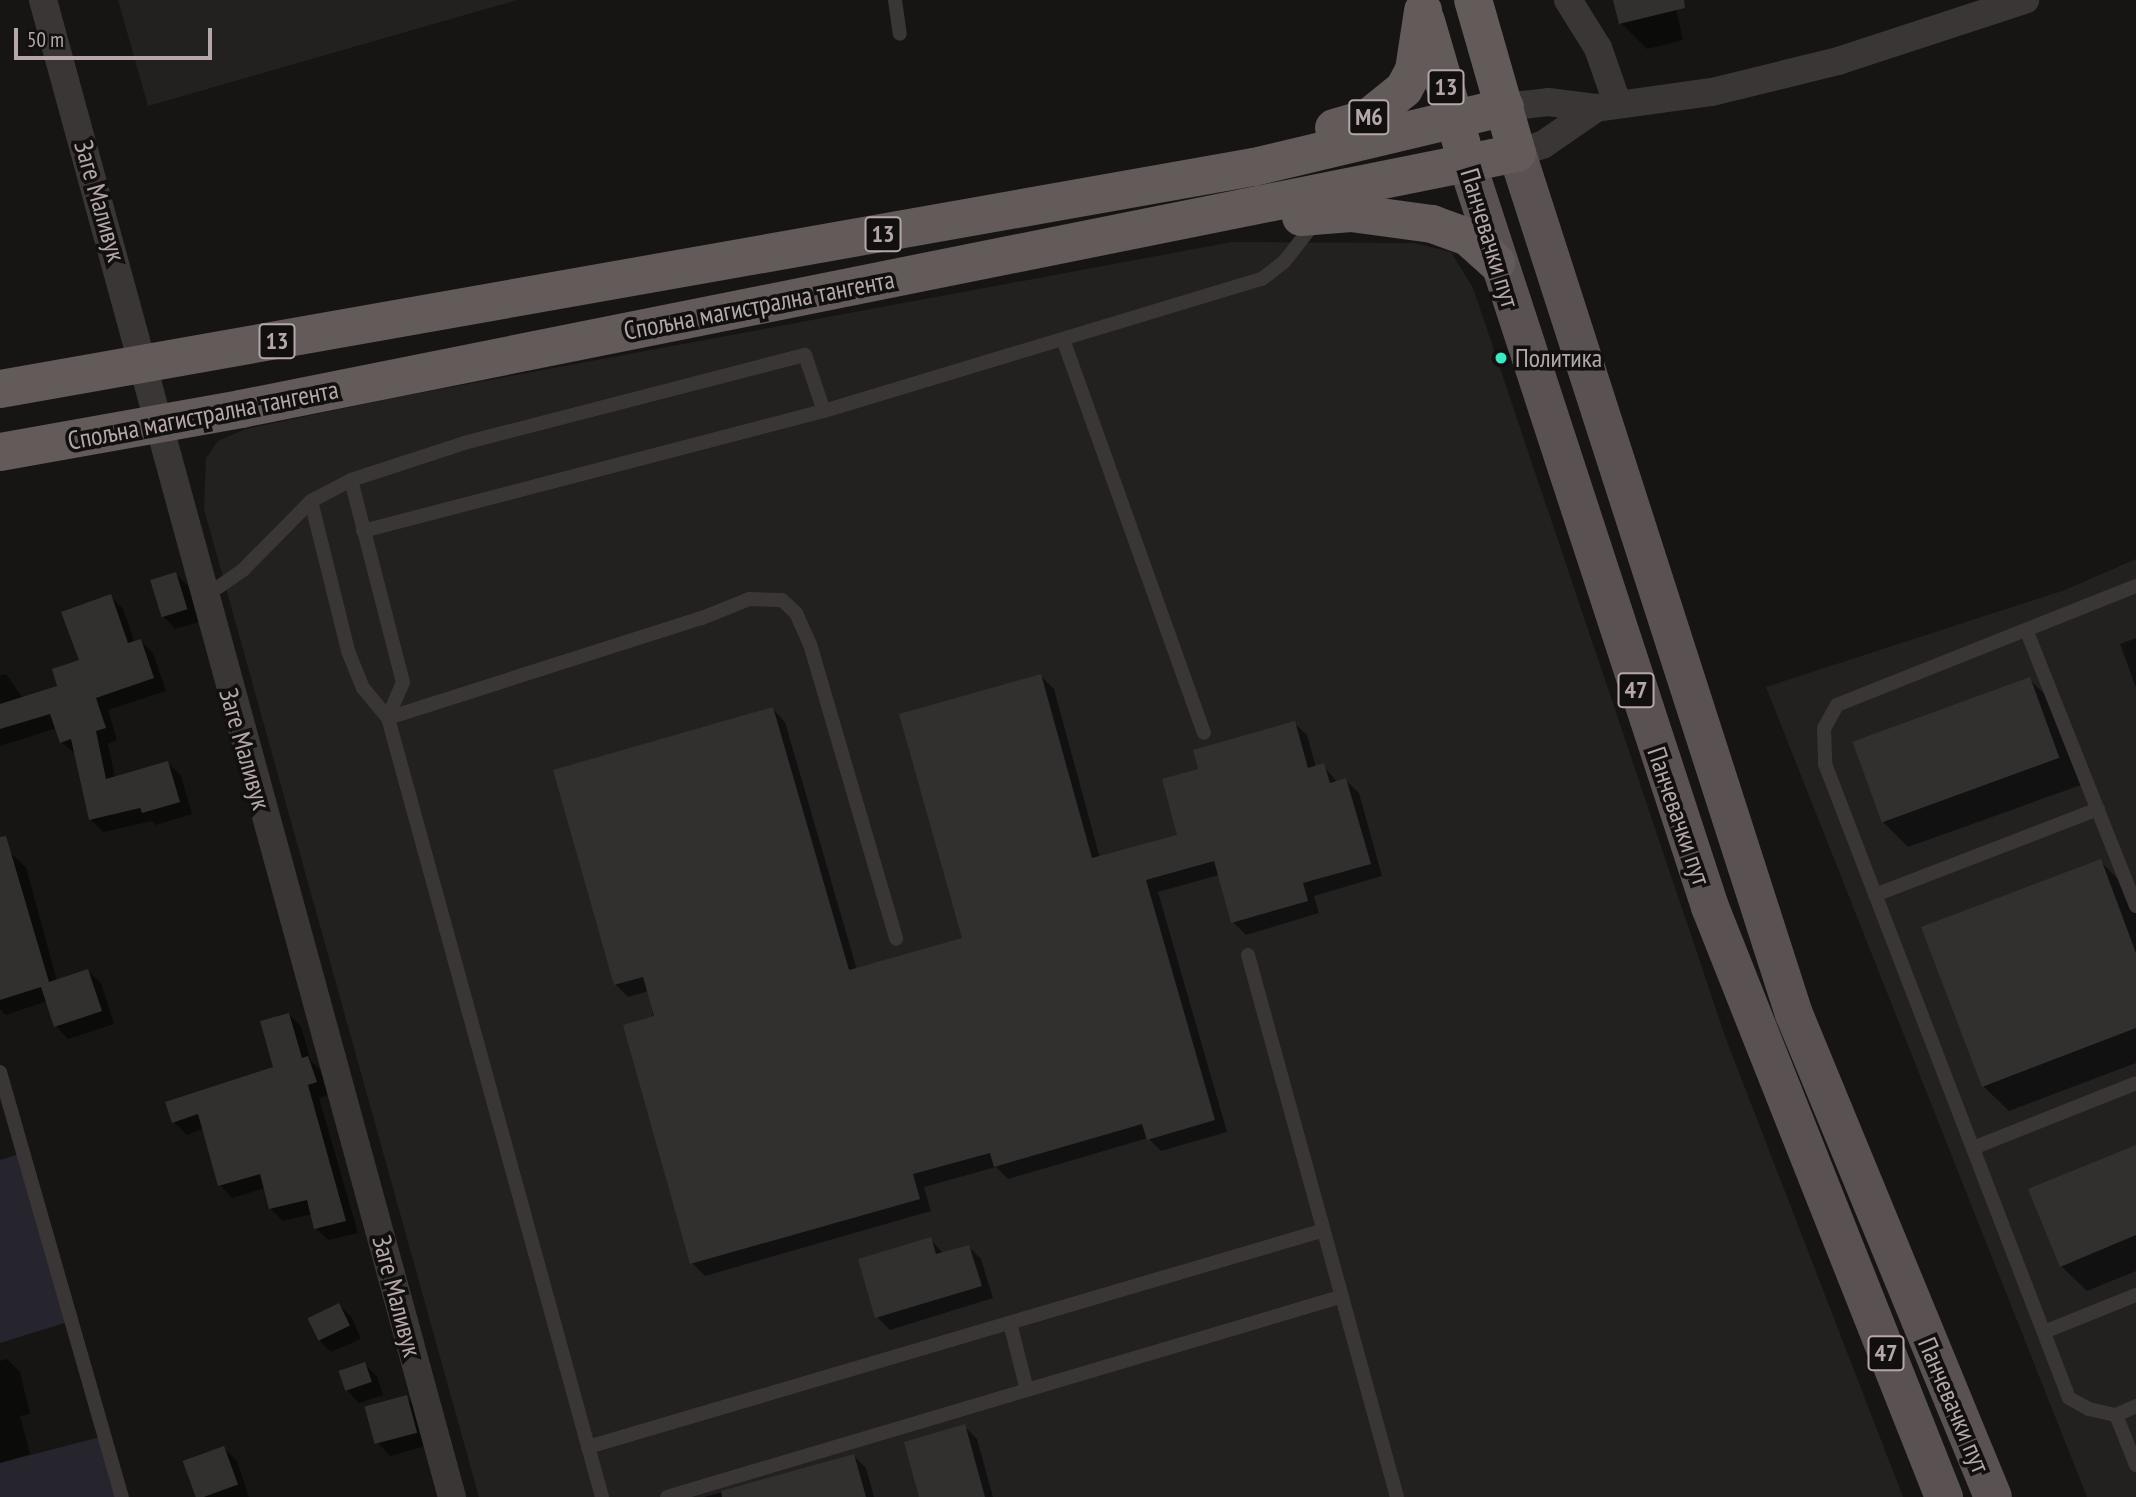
<!DOCTYPE html>
<html>
<head>
<meta charset="utf-8">
<style>
	body { margin:0 }
	#map { position:relative; width:2136px; height:1497px; overflow:hidden; background:#161514; font-family:"PT Sans Narrow",sans-serif }
	div>[style] { position:absolute }
	.built>* { inset:0; background:#232120 }
	.green>* { inset:0; background:#26252e }
	.shadow>* { inset:0; background:#0007 }
	.building>* { inset:0; background:#32302f; transform-origin:0 0 }
	.service>* { height:14px; margin:-7px; padding:0 7px; transform-origin:7px; border-radius:7px; background:#3b3636 }
	.minor>* { height:28px; margin:-14px; padding:0 14px; transform-origin:14px; border-radius:14px; background:#3b3636 }
	.primary>* { height:38px; margin:-19px; padding:0 19px; transform-origin:19px; border-radius:19px; background:#5a5252 }
	.trunk>* { height:38px; margin:-19px; padding:0 19px; transform-origin:19px; border-radius:19px; background:#635a5a }
	.dots>* { width:19px; height:19px; translate:-50% -50%; box-sizing:border-box; border:4px solid #11100f; border-radius:50% }
	span { translate:-50% -50%; white-space:nowrap; text-align:center; line-height:1.15; -webkit-text-stroke:7px #11100f; paint-order:stroke }
	.shield-label span { padding:2px 5px; background:#11100f; border:2px solid; border-radius:5px; -webkit-text-stroke-width:0 }
	.shield-label { font-size:24px; color:#b6a7a9; font-weight:700 }
	.street-label { font-size:26px; color:#b6a7a9 }
	.poi-label { font-size:26px; color:#b6a7a9 }
	.left { translate:0 -50%; text-align:left }
	.scale { position:absolute; left:14px; top:28px; width:198px; height:32px; box-sizing:border-box; border:4px solid #b6a7a9; border-top:0; padding-left:9px; font-size:21px; line-height:24px; white-space:nowrap; color:#b6a7a9; -webkit-text-stroke:5px #11100f; paint-order:stroke }
</style>
</head>
<body>
<div id="map">
	<div class="built">
		<div style="clip-path:polygon(118px 0,517px 0,148px 106px)"></div>
		<div style="clip-path:polygon(1232px 242px,1414px 243px,1451px 252px,1473px 288px,1726px 1039px,1903px 1497px,479px 1497px,204px 509px,206px 458px,218px 441px,246px 429px,398px 397px)"></div>
		<div style="clip-path:polygon(2136px 559px,2136px 1497px,2087px 1497px,1766px 687px,2065px 590px)"></div>
	</div>
	<div class="green">
		<div style="clip-path:polygon(23px 1153px,71px 1321px,0 1343px,0 1160px)"></div>
		<div style="clip-path:polygon(104px 1436px,123px 1497px,0 1497px,0 1463px)"></div>
	</div>
	<div class="shadow">
		<div style="clip-path:polygon(1615px 0,1674px 0,1683px 40px,1647px 49px,1621px 23px)"></div>
		<div style="clip-path:polygon(176px 574px,189px 587px,199px 622px,175px 629px,163px 616px)"></div>
		<div style="clip-path:polygon(110px 596px,123px 609px,135px 643px,141px 641px,153px 653px,166px 691px,108px 710px,117px 740px,108px 744px,115px 778px,168px 763px,181px 776px,192px 814px,156px 825px,152px 821px,103px 832px,90px 819px,76px 754px,61px 742px,57px 728px,0 746px,0 676px,6px 674px,23px 698px,59px 687px,81px 661px)"></div>
		<div style="clip-path:polygon(2136px 638px,2136px 688px,2120px 644px)"></div>
		<div style="clip-path:polygon(1041px 676px,1054px 689px,1100px 858px,1179px 836px,1200px 770px,1294px 723px,1307px 735px,1316px 767px,1323px 765px,1337px 782px,1346px 780px,1359px 793px,1382px 876px,1314px 896px,1319px 913px,1246px 935px,1233px 922px,1219px 875px,1158px 892px,1227px 1132px,1161px 1151px,1148px 1138px,1008px 1179px,996px 1167px,924px 1187px,931px 1211px,705px 1276px,692px 1263px,649px 991px,628px 997px,615px 984px,773px 709px,785px 722px,857px 970px,964px 939px)"></div>
		<div style="clip-path:polygon(2029px 679px,2055px 704px,2084px 784px,1908px 847px,1882px 821px)"></div>
		<div style="clip-path:polygon(13px 855px,26px 867px,57px 981px,88px 971px,101px 983px,114px 1024px,68px 1039px,56px 1026px,47px 1001px,6px 1015px,0 1009px,0 858px)"></div>
		<div style="clip-path:polygon(2100px 861px,2126px 887px,2136px 914px,2136px 1063px,2009px 1111px,1983px 1086px)"></div>
		<div style="clip-path:polygon(289px 1014px,301px 1027px,311px 1061px,321px 1071px,328px 1095px,319px 1098px,358px 1233px,328px 1240px,316px 1228px,312px 1214px,283px 1221px,270px 1208px,265px 1188px,232px 1198px,220px 1185px,202px 1129px,187px 1135px,174px 1122px,275px 1068px)"></div>
		<div style="clip-path:polygon(2136px 1148px,2136px 1271px,2087px 1291px,2061px 1266px)"></div>
		<div style="clip-path:polygon(930px 1239px,944px 1254px,969px 1247px,981px 1259px,993px 1298px,890px 1330px,877px 1317px)"></div>
		<div style="clip-path:polygon(339px 1305px,352px 1318px,361px 1339px,331px 1352px,319px 1340px)"></div>
		<div style="clip-path:polygon(7px 1359px,20px 1372px,30px 1414px,20px 1416px,30px 1454px,0 1463px,0 1361px)"></div>
		<div style="clip-path:polygon(365px 1364px,377px 1377px,383px 1395px,359px 1403px,347px 1390px)"></div>
		<div style="clip-path:polygon(406px 1397px,419px 1410px,429px 1445px,390px 1456px,378px 1443px)"></div>
		<div style="clip-path:polygon(964px 1426px,977px 1439px,993px 1497px,921px 1497px)"></div>
		<div style="clip-path:polygon(224px 1448px,237px 1461px,249px 1497px,198px 1497px,186px 1462px)"></div>
		<div style="clip-path:polygon(854px 1456px,866px 1468px,874px 1497px,704px 1497px)"></div>
	</div>
	<div class="building">
		<div style="clip-path:polygon(1613px 0,1684px 0,1685px 8px,1619px 24px)"></div>
		<div style="left:176px;top:572px;width:39px;height:27px;rotate:73deg"></div>
		<div style="clip-path:polygon(111px 594px,128px 643px,141px 639px,154px 678px,96px 698px,106px 728px,96px 731px,106px 779px,168px 761px,180px 802px,142px 813px,140px 808px,89px 820px,71px 739px,60px 743px,50px 714px,0 729px,0 704px,57px 686px,52px 669px,79px 660px,61px 612px)"></div>
		<div style="clip-path:polygon(1041px 674px,1092px 858px,1177px 835px,1162px 779px,1198px 769px,1193px 750px,1295px 721px,1308px 768px,1324px 763px,1330px 783px,1346px 778px,1371px 864px,1303px 883px,1308px 901px,1231px 923px,1214px 861px,1146px 880px,1215px 1120px,1147px 1140px,1142px 1124px,994px 1167px,990px 1153px,913px 1174px,920px 1199px,690px 1264px,623px 1025px,654px 1016px,643px 977px,614px 985px,553px 770px,773px 707px,849px 970px,962px 938px,899px 714px)"></div>
		<div style="left:2030px;top:677px;width:86px;height:189px;rotate:70deg"></div>
		<div style="clip-path:polygon(6px 836px,49px 982px,88px 969px,102px 1011px,54px 1027px,41px 987px,0 1000px,0 837px)"></div>
		<div style="clip-path:polygon(2101px 859px,2136px 953px,2136px 1028px,1982px 1087px,1921px 927px)"></div>
		<div style="clip-path:polygon(289px 1013px,302px 1058px,308px 1056px,317px 1082px,308px 1085px,346px 1221px,314px 1229px,307px 1200px,269px 1209px,260px 1174px,218px 1186px,198px 1114px,172px 1123px,165px 1102px,273px 1067px,260px 1021px)"></div>
		<div style="clip-path:polygon(2136px 1145px,2136px 1235px,2060px 1267px,2028px 1189px)"></div>
		<div style="clip-path:polygon(931px 1237px,936px 1254px,969px 1245px,982px 1286px,875px 1318px,858px 1259px)"></div>
		<div style="left:339px;top:1303px;width:25px;height:35px;rotate:64deg"></div>
		<div style="left:365px;top:1362px;width:21px;height:28px;rotate:71deg"></div>
		<div style="left:407px;top:1395px;width:39px;height:44px;rotate:75deg"></div>
		<div style="clip-path:polygon(965px 1424px,985px 1497px,919px 1497px,904px 1442px)"></div>
		<div style="left:224px;top:1446px;width:41px;height:44px;rotate:70deg"></div>
		<div style="clip-path:polygon(854px 1454px,866px 1497px,722px 1497px,721px 1491px)"></div>
	</div>
	<div class="service">
		<div style="left:895px;top:0;width:34px;rotate:82deg"></div>
		<div style="left:1064px;top:342px;width:415px;rotate:70.3deg"></div>
		<div style="left:351px;top:480px;width:209px;rotate:75.6deg"></div>
		<div style="left:403px;top:682px;width:39px;rotate:113deg"></div>
		<div style="left:311px;top:501px;width:154px;rotate:76.1deg"></div>
		<div style="left:348px;top:651px;width:40px;rotate:68deg"></div>
		<div style="left:363px;top:688px;width:39px;rotate:50deg"></div>
		<div style="left:388px;top:718px;width:808px;rotate:74.64deg"></div>
		<div style="left:363px;top:531px;width:476px;rotate:-14.6deg"></div>
		<div style="left:824px;top:411px;width:457px;rotate:-16.8deg"></div>
		<div style="left:1262px;top:279px;width:28px;rotate:-38deg"></div>
		<div style="left:1284px;top:262px;width:52px;rotate:-52deg"></div>
		<div style="left:2136px;top:586px;width:322px;rotate:158.3deg"></div>
		<div style="left:1837px;top:705px;width:26px;rotate:119deg"></div>
		<div style="left:1824px;top:728px;width:36px;rotate:88deg"></div>
		<div style="left:1825px;top:764px;width:679px;rotate:68.95deg"></div>
		<div style="left:2069px;top:1398px;width:23px;rotate:29deg"></div>
		<div style="left:2089px;top:1409px;width:28px;rotate:13deg"></div>
		<div style="left:2116px;top:1415px;width:22px;rotate:-24deg"></div>
		<div style="left:204px;top:597px;width:47px;rotate:-34.7deg"></div>
		<div style="left:243px;top:570px;width:97px;rotate:-45.4deg"></div>
		<div style="left:311px;top:501px;width:45px;rotate:-27.7deg"></div>
		<div style="left:351px;top:480px;width:119px;rotate:-18.1deg"></div>
		<div style="left:464px;top:443px;width:352px;rotate:-14.5deg"></div>
		<div style="left:805px;top:355px;width:59px;rotate:71.3deg"></div>
		<div style="left:2027px;top:632px;width:295px;rotate:68.3deg"></div>
		<div style="left:388px;top:718px;width:330px;rotate:-17.7deg"></div>
		<div style="left:702px;top:618px;width:51px;rotate:-22deg"></div>
		<div style="left:749px;top:599px;width:33px;rotate:2deg"></div>
		<div style="left:782px;top:600px;width:19px;rotate:43deg"></div>
		<div style="left:796px;top:613px;width:34px;rotate:66deg"></div>
		<div style="left:810px;top:644px;width:307px;rotate:73.7deg"></div>
		<div style="left:1875px;top:895px;width:239px;rotate:-21.1deg"></div>
		<div style="left:1248px;top:955px;width:562px;rotate:74.63deg"></div>
		<div style="left:0;top:1072px;width:442px;rotate:74deg"></div>
		<div style="left:1973px;top:1148px;width:175px;rotate:-21.7deg"></div>
		<div style="left:1010px;top:1323px;width:69px;rotate:75.8deg"></div>
		<div style="left:2044px;top:1332px;width:99px;rotate:-21.9deg"></div>
		<div style="left:2116px;top:1415px;width:54px;rotate:68.2deg"></div>
		<div style="left:588px;top:1447px;width:764px;rotate:-16.42deg"></div>
		<div style="left:667px;top:1497px;width:702px;rotate:-16.55deg"></div>
	</div>
	<div class="minor">
		<div style="left:43px;top:0;width:1552px;rotate:74.72deg"></div>
		<div style="left:1568px;top:0;width:57px;rotate:58deg"></div>
		<div style="left:1598px;top:48px;width:60px;rotate:70.7deg"></div>
		<div style="left:1505px;top:107px;width:43px;rotate:-6.6deg"></div>
		<div style="left:1548px;top:102px;width:48px;rotate:7.1deg"></div>
		<div style="left:1596px;top:108px;width:117px;rotate:-7.9deg"></div>
		<div style="left:1712px;top:92px;width:130px;rotate:-13.8deg"></div>
		<div style="left:1838px;top:61px;width:197px;rotate:-18.1deg"></div>
		<div style="left:1517px;top:153px;width:28px;rotate:-18deg"></div>
		<div style="left:1544px;top:144px;width:63px;rotate:-34.7deg"></div>
	</div>
	<div class="primary">
		<div style="left:1517px;top:153px;width:904px;rotate:72.17deg"></div>
		<div style="left:1794px;top:1014px;width:522px;rotate:67.61deg"></div>
		<div style="left:1467px;top:163px;width:783px;rotate:71.91deg"></div>
		<div style="left:1710px;top:907px;width:635px;rotate:68.37deg"></div>
	</div>
	<div class="trunk">
		<div style="left:1426px;top:21px;width:129px;rotate:73.8deg"></div>
		<div style="left:1334px;top:128px;width:35px;rotate:-16deg"></div>
		<div style="left:1368px;top:118px;width:46px;rotate:-38.9deg"></div>
		<div style="left:1404px;top:89px;width:21px;rotate:-62deg"></div>
		<div style="left:1414px;top:70px;width:60px;rotate:-81.3deg"></div>
		<div style="left:1301px;top:217px;width:50px;rotate:-4.6deg"></div>
		<div style="left:1351px;top:213px;width:82px;rotate:7.7deg"></div>
		<div style="left:1432px;top:224px;width:38px;rotate:20deg"></div>
		<div style="left:1468px;top:237px;width:38px;rotate:42deg"></div>
		<div style="left:0;top:389px;width:1273px;rotate:-10.04deg"></div>
		<div style="left:1254px;top:167px;width:258px;rotate:-13.4deg"></div>
		<div style="left:0;top:452px;width:245px;rotate:-10.1deg"></div>
		<div style="left:241px;top:409px;width:1301px;rotate:-11.34deg"></div>
		<div style="left:1517px;top:153px;width:159px;rotate:-106deg"></div>
	</div>
	<div class="dots">
		<div style="left:1501px;top:358px;background:#37ebc5"></div>
	</div>
	<div class="shield-label">
		<span style="left:1446px;top:87px">13</span>
		<span style="left:1369px;top:117px">M6</span>
		<span style="left:883px;top:234px">13</span>
		<span style="left:277px;top:341px">13</span>
		<span style="left:1636px;top:690px">47</span>
		<span style="left:1886px;top:1353px">47</span>
	</div>
	<div class="street-label">
		<span style="left:100px;top:201px;rotate:74deg">Заге Маливук</span>
		<span style="left:1490px;top:238px;rotate:73deg">Панчевачки пут</span>
		<span style="left:759px;top:305px;rotate:-11deg">Спољна магистрална тангента</span>
		<span style="left:203px;top:415px;rotate:-11deg">Спољна магистрална тангента</span>
		<span style="left:245px;top:749px;rotate:74deg">Заге Маливук</span>
		<span style="left:1679px;top:816px;rotate:71deg">Панчевачки пут</span>
		<span style="left:397px;top:1296px;rotate:75deg">Заге Маливук</span>
		<span style="left:1954px;top:1405px;rotate:67deg">Панчевачки пут</span>
	</div>
	<div class="poi-label">
		<span class="left" style="left:1515px;top:358px">Политика</span>
	</div>
	<div class="scale">50 m</div>
</div>
</body>
</html>
